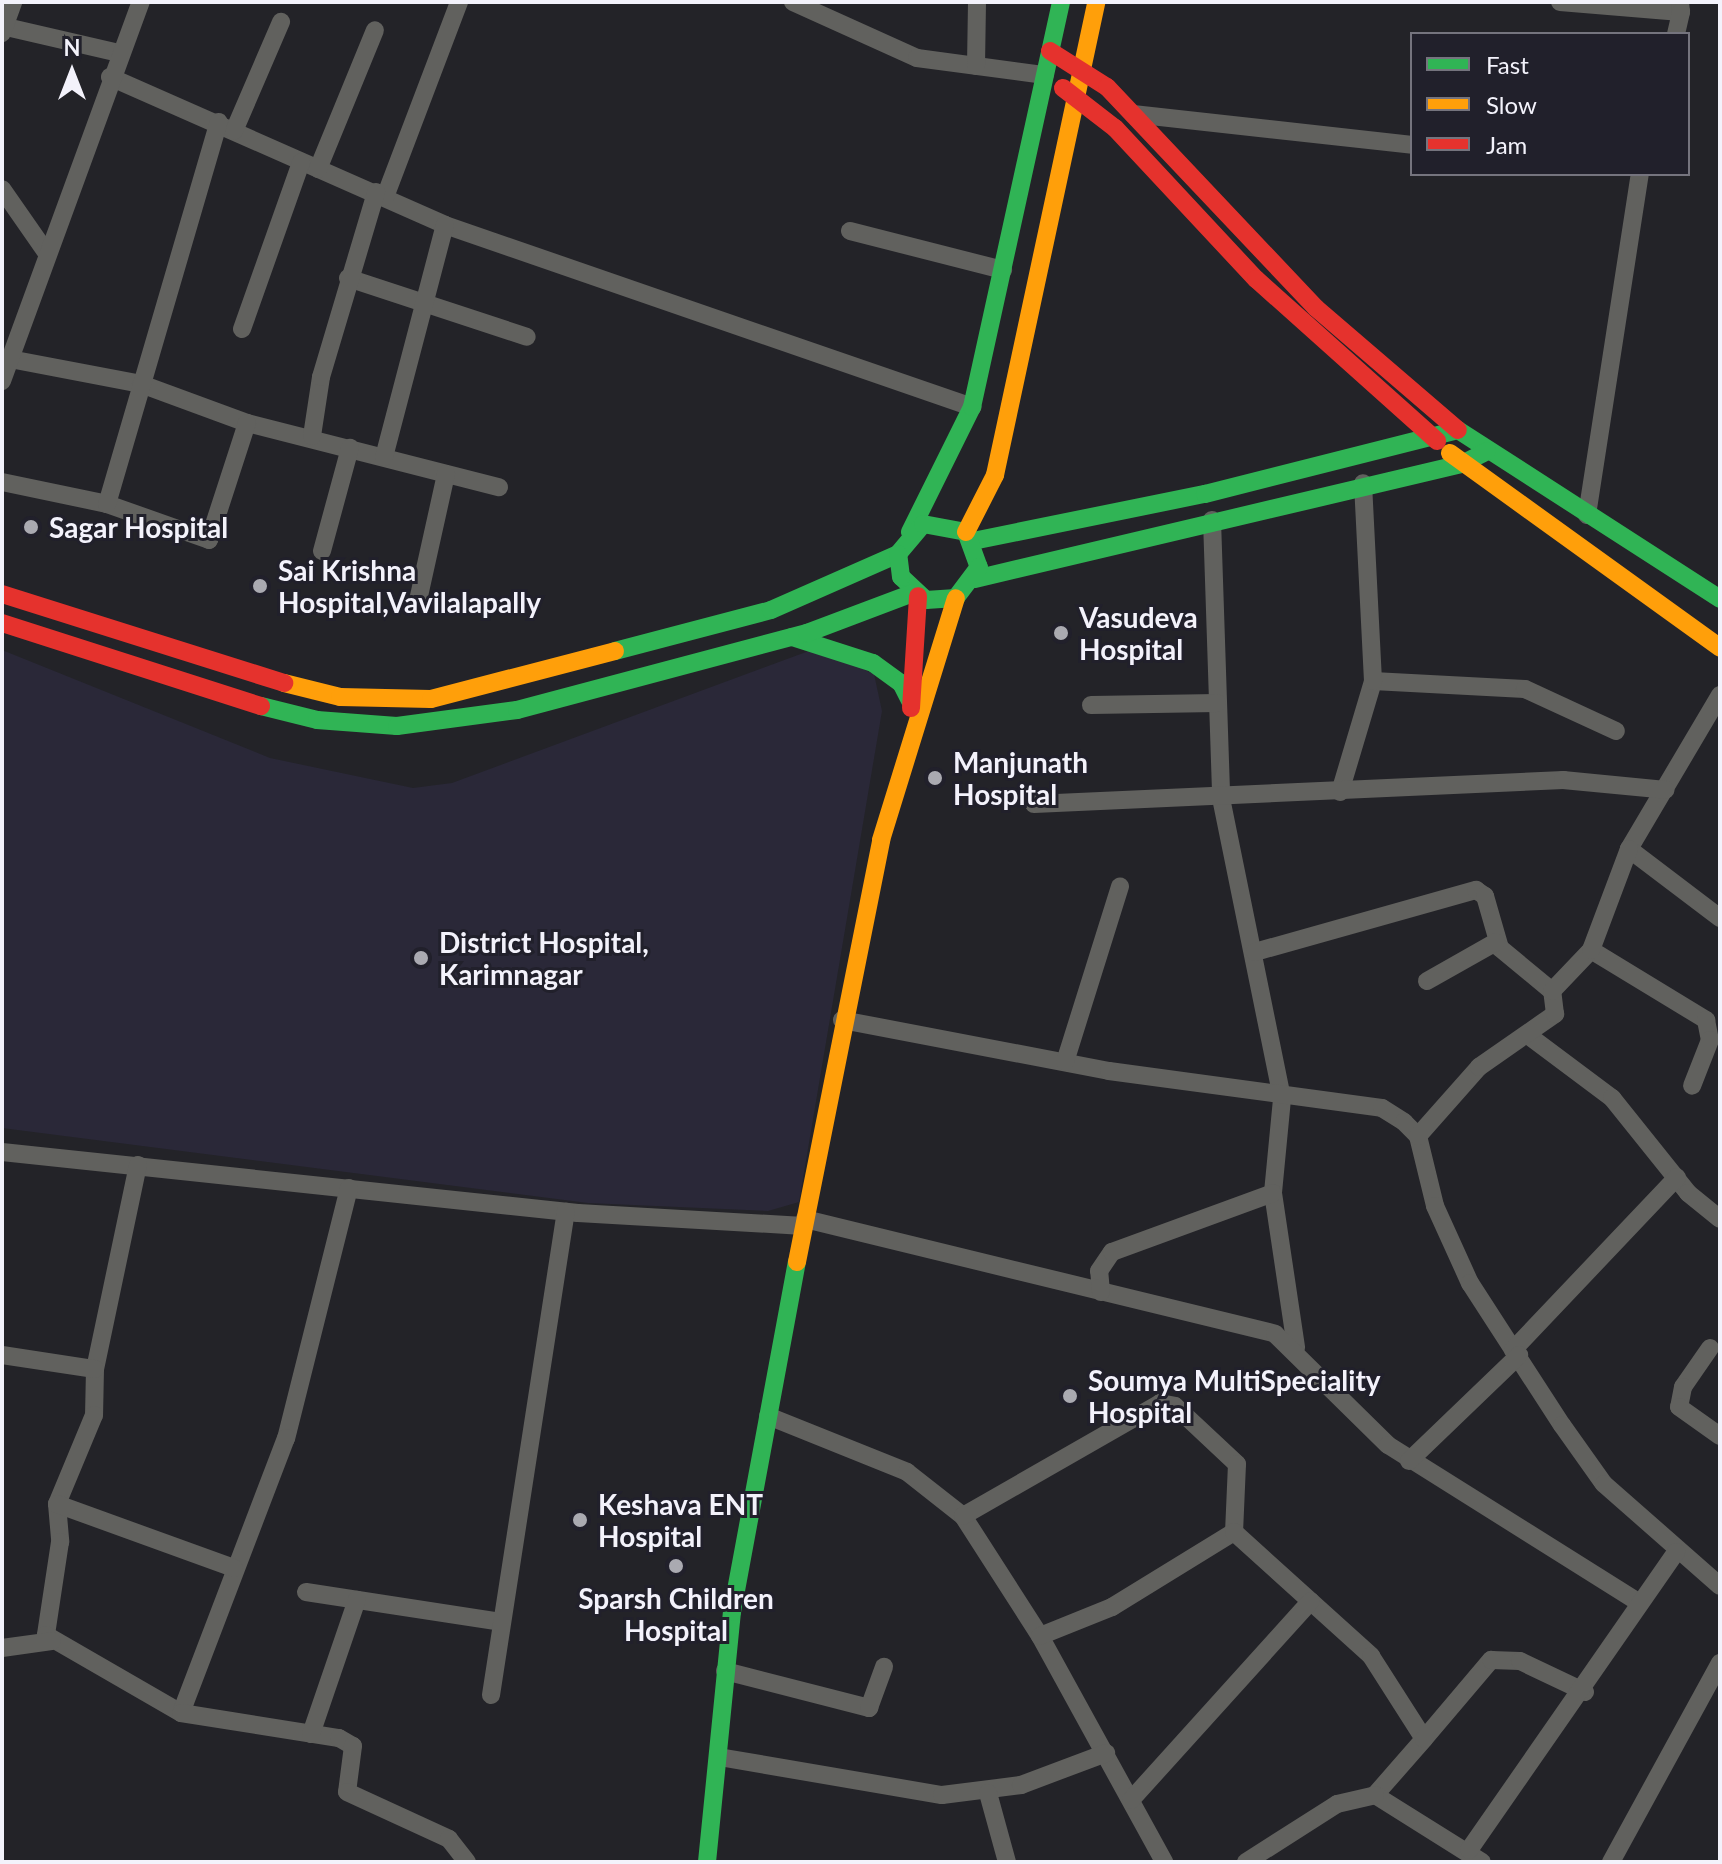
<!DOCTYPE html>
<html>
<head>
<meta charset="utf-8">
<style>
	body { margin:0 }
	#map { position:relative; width:1722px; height:1864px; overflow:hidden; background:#232328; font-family:Lato,sans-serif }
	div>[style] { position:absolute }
	.built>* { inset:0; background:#2a2838 }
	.street>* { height:18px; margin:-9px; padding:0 9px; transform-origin:9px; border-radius:9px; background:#61615e }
	.fast>* { height:18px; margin:-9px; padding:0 9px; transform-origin:9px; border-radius:9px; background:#30b455 }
	.slow>* { height:18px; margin:-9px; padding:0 9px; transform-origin:9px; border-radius:9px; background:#ff9f0a }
	.jam>* { height:18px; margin:-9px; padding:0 9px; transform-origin:9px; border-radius:9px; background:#e5322d }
	.dots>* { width:22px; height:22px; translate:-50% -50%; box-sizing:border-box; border:4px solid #21202b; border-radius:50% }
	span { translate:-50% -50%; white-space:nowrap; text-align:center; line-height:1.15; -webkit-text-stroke:6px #21202b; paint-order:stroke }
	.poi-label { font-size:28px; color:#f3f2fb; font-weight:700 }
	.left { translate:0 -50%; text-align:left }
	.frame { position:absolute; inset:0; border:4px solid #f3f2fb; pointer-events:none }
	.legend { position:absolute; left:1410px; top:32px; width:280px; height:144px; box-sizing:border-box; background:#21202b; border:2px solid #75747e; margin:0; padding:10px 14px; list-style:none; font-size:24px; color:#f3f2fb }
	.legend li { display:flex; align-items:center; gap:16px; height:40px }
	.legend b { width:40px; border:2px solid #75747e }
	.north { position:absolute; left:32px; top:32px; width:80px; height:80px; -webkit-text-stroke:6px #21202b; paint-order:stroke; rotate:0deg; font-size:22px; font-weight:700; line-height:32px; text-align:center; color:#f3f2fb }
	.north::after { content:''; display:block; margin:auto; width:28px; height:36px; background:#f3f2fb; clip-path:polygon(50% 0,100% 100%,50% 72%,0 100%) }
</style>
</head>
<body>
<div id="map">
	<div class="built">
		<div style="clip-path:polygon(817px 648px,874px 674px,882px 711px,799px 1202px,768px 1211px,588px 1203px,2px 1128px,2px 650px,270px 758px,413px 788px,452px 783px)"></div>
	</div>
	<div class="street">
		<div style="left:793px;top:2px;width:136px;rotate:24.3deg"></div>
		<div style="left:917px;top:58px;width:129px;rotate:7.6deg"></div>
		<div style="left:1560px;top:2px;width:121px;rotate:4.7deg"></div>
		<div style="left:1681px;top:12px;width:10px;rotate:-96deg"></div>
		<div style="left:2px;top:26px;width:120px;rotate:13deg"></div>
		<div style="left:2px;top:33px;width:33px;rotate:-70deg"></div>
		<div style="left:1676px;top:34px;width:23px;rotate:-77deg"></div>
		<div style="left:976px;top:66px;width:64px;rotate:-89.1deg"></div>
		<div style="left:110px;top:77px;width:366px;rotate:23.8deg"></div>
		<div style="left:445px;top:225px;width:558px;rotate:19.05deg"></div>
		<div style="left:1133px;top:114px;width:281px;rotate:6.3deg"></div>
		<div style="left:234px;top:131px;width:119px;rotate:-66.7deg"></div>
		<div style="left:318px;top:169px;width:150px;rotate:-67.7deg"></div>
		<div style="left:2px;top:189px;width:77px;rotate:55.1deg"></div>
		<div style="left:385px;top:197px;width:209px;rotate:-69.2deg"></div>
		<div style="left:850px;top:231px;width:158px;rotate:14.3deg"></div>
		<div style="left:348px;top:278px;width:188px;rotate:18.2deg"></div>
		<div style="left:242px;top:329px;width:177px;rotate:-70.5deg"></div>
		<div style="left:10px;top:359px;width:133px;rotate:10.8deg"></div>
		<div style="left:141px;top:384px;width:113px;rotate:20.2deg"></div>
		<div style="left:247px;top:423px;width:260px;rotate:14.3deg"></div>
		<div style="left:2px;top:381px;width:404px;rotate:-69.9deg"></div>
		<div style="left:312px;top:436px;width:60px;rotate:-81.3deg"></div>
		<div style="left:321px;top:377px;width:193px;rotate:-73.4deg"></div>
		<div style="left:384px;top:457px;width:240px;rotate:-75.3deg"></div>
		<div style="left:2px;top:482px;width:107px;rotate:11.8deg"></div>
		<div style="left:107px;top:504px;width:108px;rotate:19.4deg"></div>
		<div style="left:209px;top:540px;width:123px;rotate:-72deg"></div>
		<div style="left:107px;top:504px;width:398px;rotate:-73.7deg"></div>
		<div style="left:1587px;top:515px;width:345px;rotate:-81.2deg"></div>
		<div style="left:1212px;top:520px;width:278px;rotate:88.1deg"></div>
		<div style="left:1221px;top:798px;width:307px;rotate:78.5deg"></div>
		<div style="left:1282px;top:1099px;width:94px;rotate:95.5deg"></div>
		<div style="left:1273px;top:1193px;width:156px;rotate:81.5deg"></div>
		<div style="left:322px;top:551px;width:107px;rotate:-74.8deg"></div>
		<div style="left:419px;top:596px;width:125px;rotate:-77.5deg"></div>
		<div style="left:1373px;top:681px;width:152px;rotate:3deg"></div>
		<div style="left:1525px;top:689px;width:100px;rotate:24.8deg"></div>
		<div style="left:1720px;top:695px;width:179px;rotate:120.6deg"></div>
		<div style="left:1629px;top:849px;width:114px;rotate:37.2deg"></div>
		<div style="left:1091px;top:705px;width:126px;rotate:-0.9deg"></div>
		<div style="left:1340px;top:792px;width:116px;rotate:-73.4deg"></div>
		<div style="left:1373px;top:681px;width:198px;rotate:-92.9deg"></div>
		<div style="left:1034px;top:804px;width:530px;rotate:-2.6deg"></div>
		<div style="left:1563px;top:780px;width:103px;rotate:5.5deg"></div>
		<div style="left:1591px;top:950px;width:135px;rotate:31.3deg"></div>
		<div style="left:1706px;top:1020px;width:20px;rotate:79deg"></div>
		<div style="left:1710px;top:1040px;width:49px;rotate:111.4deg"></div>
		<div style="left:1255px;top:952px;width:230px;rotate:-15.7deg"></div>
		<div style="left:1476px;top:890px;width:11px;rotate:34deg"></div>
		<div style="left:1485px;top:896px;width:54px;rotate:73.9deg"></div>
		<div style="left:1500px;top:948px;width:67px;rotate:39.6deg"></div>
		<div style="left:1427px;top:981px;width:79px;rotate:-29.5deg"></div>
		<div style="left:842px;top:1020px;width:272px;rotate:10.8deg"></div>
		<div style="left:1109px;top:1071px;width:275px;rotate:7.7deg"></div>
		<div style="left:1382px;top:1108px;width:26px;rotate:32deg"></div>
		<div style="left:1404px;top:1122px;width:20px;rotate:45deg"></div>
		<div style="left:1418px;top:1136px;width:72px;rotate:76.3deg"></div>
		<div style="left:1435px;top:1206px;width:85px;rotate:65.6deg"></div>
		<div style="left:1470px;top:1283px;width:169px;rotate:57.1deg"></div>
		<div style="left:1562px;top:1425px;width:72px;rotate:54.6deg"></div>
		<div style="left:1604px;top:1484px;width:154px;rotate:41.3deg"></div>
		<div style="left:1529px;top:1036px;width:104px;rotate:36.8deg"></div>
		<div style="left:1612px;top:1098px;width:122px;rotate:51.3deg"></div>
		<div style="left:1688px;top:1193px;width:41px;rotate:39.1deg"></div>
		<div style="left:1065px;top:1062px;width:184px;rotate:-72.6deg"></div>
		<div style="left:1418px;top:1136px;width:92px;rotate:-48.5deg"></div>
		<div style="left:1479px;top:1067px;width:93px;rotate:-34.9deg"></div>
		<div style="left:1555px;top:1014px;width:23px;rotate:-97deg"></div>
		<div style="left:1552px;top:991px;width:57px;rotate:-46.4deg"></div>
		<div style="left:1591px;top:950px;width:108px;rotate:-69.4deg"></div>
		<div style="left:2px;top:1152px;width:579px;rotate:6.05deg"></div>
		<div style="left:578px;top:1213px;width:226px;rotate:3.3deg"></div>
		<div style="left:138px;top:1165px;width:208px;rotate:101.9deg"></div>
		<div style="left:95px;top:1369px;width:46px;rotate:91.2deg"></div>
		<div style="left:94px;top:1415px;width:96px;rotate:112.6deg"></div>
		<div style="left:57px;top:1504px;width:38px;rotate:85deg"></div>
		<div style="left:60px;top:1542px;width:94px;rotate:98.6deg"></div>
		<div style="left:46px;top:1635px;width:156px;rotate:30deg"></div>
		<div style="left:349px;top:1188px;width:258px;rotate:104.1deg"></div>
		<div style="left:286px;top:1438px;width:294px;rotate:110.9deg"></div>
		<div style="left:181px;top:1713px;width:160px;rotate:9deg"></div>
		<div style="left:339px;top:1738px;width:16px;rotate:30deg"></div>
		<div style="left:353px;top:1746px;width:46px;rotate:97.4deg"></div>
		<div style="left:347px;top:1792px;width:112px;rotate:24.7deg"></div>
		<div style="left:449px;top:1839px;width:29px;rotate:52deg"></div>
		<div style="left:805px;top:1219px;width:484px;rotate:13.7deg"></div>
		<div style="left:1275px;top:1334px;width:158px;rotate:44.5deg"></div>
		<div style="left:1388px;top:1445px;width:295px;rotate:32.1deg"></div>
		<div style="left:1101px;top:1292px;width:21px;rotate:-95deg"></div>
		<div style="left:1099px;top:1271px;width:23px;rotate:-56deg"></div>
		<div style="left:1112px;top:1252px;width:171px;rotate:-20.1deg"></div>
		<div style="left:1710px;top:1348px;width:47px;rotate:124.7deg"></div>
		<div style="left:1683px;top:1387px;width:20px;rotate:101deg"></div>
		<div style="left:1679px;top:1407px;width:50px;rotate:35.3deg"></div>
		<div style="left:1513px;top:1350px;width:238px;rotate:-46.5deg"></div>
		<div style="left:2px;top:1355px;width:94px;rotate:8.6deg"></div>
		<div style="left:768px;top:1416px;width:150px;rotate:21.9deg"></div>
		<div style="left:907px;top:1472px;width:71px;rotate:38.2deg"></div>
		<div style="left:963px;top:1516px;width:143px;rotate:57.3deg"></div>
		<div style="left:1040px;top:1636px;width:258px;rotate:61.2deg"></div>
		<div style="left:1409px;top:1461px;width:153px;rotate:-43.9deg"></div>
		<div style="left:57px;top:1504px;width:188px;rotate:19.9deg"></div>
		<div style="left:963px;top:1516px;width:227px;rotate:-29.8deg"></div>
		<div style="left:1160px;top:1403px;width:15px;rotate:11deg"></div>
		<div style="left:1175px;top:1406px;width:85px;rotate:43.1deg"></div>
		<div style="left:1237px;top:1464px;width:68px;rotate:92.5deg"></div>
		<div style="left:306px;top:1592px;width:197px;rotate:8.7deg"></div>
		<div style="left:1040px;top:1636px;width:78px;rotate:-21.9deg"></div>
		<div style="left:1112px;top:1607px;width:143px;rotate:-31.6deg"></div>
		<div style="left:1234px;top:1532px;width:185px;rotate:42.1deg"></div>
		<div style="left:1371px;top:1656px;width:98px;rotate:57.4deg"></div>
		<div style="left:1424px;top:1739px;width:74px;rotate:131.2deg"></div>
		<div style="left:1375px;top:1795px;width:126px;rotate:32.1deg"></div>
		<div style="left:2px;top:1648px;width:50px;rotate:-8deg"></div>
		<div style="left:725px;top:1671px;width:149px;rotate:14.4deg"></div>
		<div style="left:869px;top:1708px;width:44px;rotate:-69.9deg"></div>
		<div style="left:491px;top:1695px;width:489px;rotate:-81.2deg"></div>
		<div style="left:311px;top:1734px;width:142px;rotate:-71.1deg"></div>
		<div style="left:1424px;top:1739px;width:104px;rotate:-49.7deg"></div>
		<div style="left:1491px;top:1660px;width:29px;rotate:2deg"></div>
		<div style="left:1520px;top:1661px;width:72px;rotate:25.5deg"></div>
		<div style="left:719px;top:1757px;width:226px;rotate:9.7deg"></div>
		<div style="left:942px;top:1795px;width:80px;rotate:-7.2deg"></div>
		<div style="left:1021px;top:1785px;width:91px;rotate:-20.6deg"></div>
		<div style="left:988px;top:1793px;width:72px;rotate:74.6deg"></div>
		<div style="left:1131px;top:1800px;width:268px;rotate:-47.9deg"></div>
		<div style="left:1469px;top:1850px;width:363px;rotate:-55.2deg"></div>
		<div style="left:1246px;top:1862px;width:108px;rotate:-32.5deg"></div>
		<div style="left:1337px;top:1804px;width:39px;rotate:-13deg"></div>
		<div style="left:1611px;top:1862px;width:227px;rotate:-61.3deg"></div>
	</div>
	<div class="fast">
		<div style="left:910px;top:532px;width:140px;rotate:-63.6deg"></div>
		<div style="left:972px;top:407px;width:415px;rotate:-77.6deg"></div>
		<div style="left:973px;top:541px;width:237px;rotate:-11.5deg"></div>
		<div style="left:1205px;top:494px;width:261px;rotate:-14.2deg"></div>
		<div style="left:1458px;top:430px;width:312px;rotate:32.8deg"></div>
		<div style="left:975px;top:579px;width:500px;rotate:-13.29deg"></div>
		<div style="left:1462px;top:464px;width:28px;rotate:-27deg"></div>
		<div style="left:792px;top:637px;width:85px;rotate:17.8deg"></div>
		<div style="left:873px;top:663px;width:34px;rotate:36deg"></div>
		<div style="left:901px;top:683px;width:22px;rotate:63deg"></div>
		<div style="left:615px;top:651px;width:161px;rotate:-14.7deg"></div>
		<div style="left:771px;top:610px;width:139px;rotate:-23.8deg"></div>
		<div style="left:898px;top:554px;width:39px;rotate:-50deg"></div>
		<div style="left:923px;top:524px;width:44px;rotate:10.5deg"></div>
		<div style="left:966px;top:532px;width:37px;rotate:70deg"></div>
		<div style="left:979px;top:567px;width:39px;rotate:127deg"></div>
		<div style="left:956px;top:598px;width:30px;rotate:176deg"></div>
		<div style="left:926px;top:600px;width:34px;rotate:-137deg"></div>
		<div style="left:901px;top:577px;width:23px;rotate:-97deg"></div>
		<div style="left:261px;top:706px;width:58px;rotate:14deg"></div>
		<div style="left:317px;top:720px;width:80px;rotate:4.3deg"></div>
		<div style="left:397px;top:726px;width:121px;rotate:-7.6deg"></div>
		<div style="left:517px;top:710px;width:300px;rotate:-14.9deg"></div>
		<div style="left:807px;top:633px;width:113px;rotate:-20.7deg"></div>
		<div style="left:707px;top:1862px;width:251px;rotate:-84.3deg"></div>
		<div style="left:732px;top:1612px;width:356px;rotate:-79.5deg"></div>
	</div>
	<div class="slow">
		<div style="left:1450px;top:453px;width:333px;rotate:35.8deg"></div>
		<div style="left:966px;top:532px;width:64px;rotate:-63deg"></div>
		<div style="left:995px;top:475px;width:484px;rotate:-77.9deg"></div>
		<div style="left:284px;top:683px;width:58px;rotate:14deg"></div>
		<div style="left:340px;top:697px;width:91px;rotate:1.3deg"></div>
		<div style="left:431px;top:699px;width:190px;rotate:-14.6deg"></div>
		<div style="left:797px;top:1262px;width:430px;rotate:-78.7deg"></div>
		<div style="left:881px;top:840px;width:253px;rotate:-72.8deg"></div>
	</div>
	<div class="jam">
		<div style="left:1050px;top:51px;width:67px;rotate:32.3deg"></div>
		<div style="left:1107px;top:87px;width:304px;rotate:46.6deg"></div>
		<div style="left:1316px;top:308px;width:187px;rotate:40.7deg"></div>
		<div style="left:1063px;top:88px;width:66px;rotate:37.6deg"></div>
		<div style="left:1115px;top:128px;width:207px;rotate:47deg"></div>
		<div style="left:1256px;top:279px;width:243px;rotate:41.8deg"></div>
		<div style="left:2px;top:594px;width:296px;rotate:17.5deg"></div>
		<div style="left:2px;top:623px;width:272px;rotate:17.8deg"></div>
		<div style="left:911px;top:708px;width:112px;rotate:-86.4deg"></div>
	</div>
	<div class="dots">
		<div style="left:31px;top:527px;background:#aaaab1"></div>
		<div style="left:260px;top:586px;background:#aaaab1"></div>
		<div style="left:1061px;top:633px;background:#aaaab1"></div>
		<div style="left:935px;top:778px;background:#aaaab1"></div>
		<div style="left:421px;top:958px;background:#aaaab1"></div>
		<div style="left:1070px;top:1396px;background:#aaaab1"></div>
		<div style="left:580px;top:1520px;background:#aaaab1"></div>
		<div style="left:676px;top:1566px;background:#aaaab1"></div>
	</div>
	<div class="poi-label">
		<span class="left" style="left:49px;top:527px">Sagar Hospital</span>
		<span class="left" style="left:278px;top:586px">Sai Krishna<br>Hospital,Vavilalapally</span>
		<span class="left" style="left:1079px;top:633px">Vasudeva<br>Hospital</span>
		<span class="left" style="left:953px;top:778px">Manjunath<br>Hospital</span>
		<span class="left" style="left:439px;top:958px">District Hospital,<br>Karimnagar</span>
		<span class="left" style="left:1088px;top:1396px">Soumya MultiSpeciality<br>Hospital</span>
		<span class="left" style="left:598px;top:1520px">Keshava ENT<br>Hospital</span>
		<span style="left:676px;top:1614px">Sparsh Children<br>Hospital</span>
	</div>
	<div class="frame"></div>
	<ul class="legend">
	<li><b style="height:10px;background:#30b455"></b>Fast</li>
	<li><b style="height:10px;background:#ff9f0a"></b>Slow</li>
	<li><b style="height:10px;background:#e5322d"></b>Jam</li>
	</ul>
	<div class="north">N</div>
</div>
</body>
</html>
